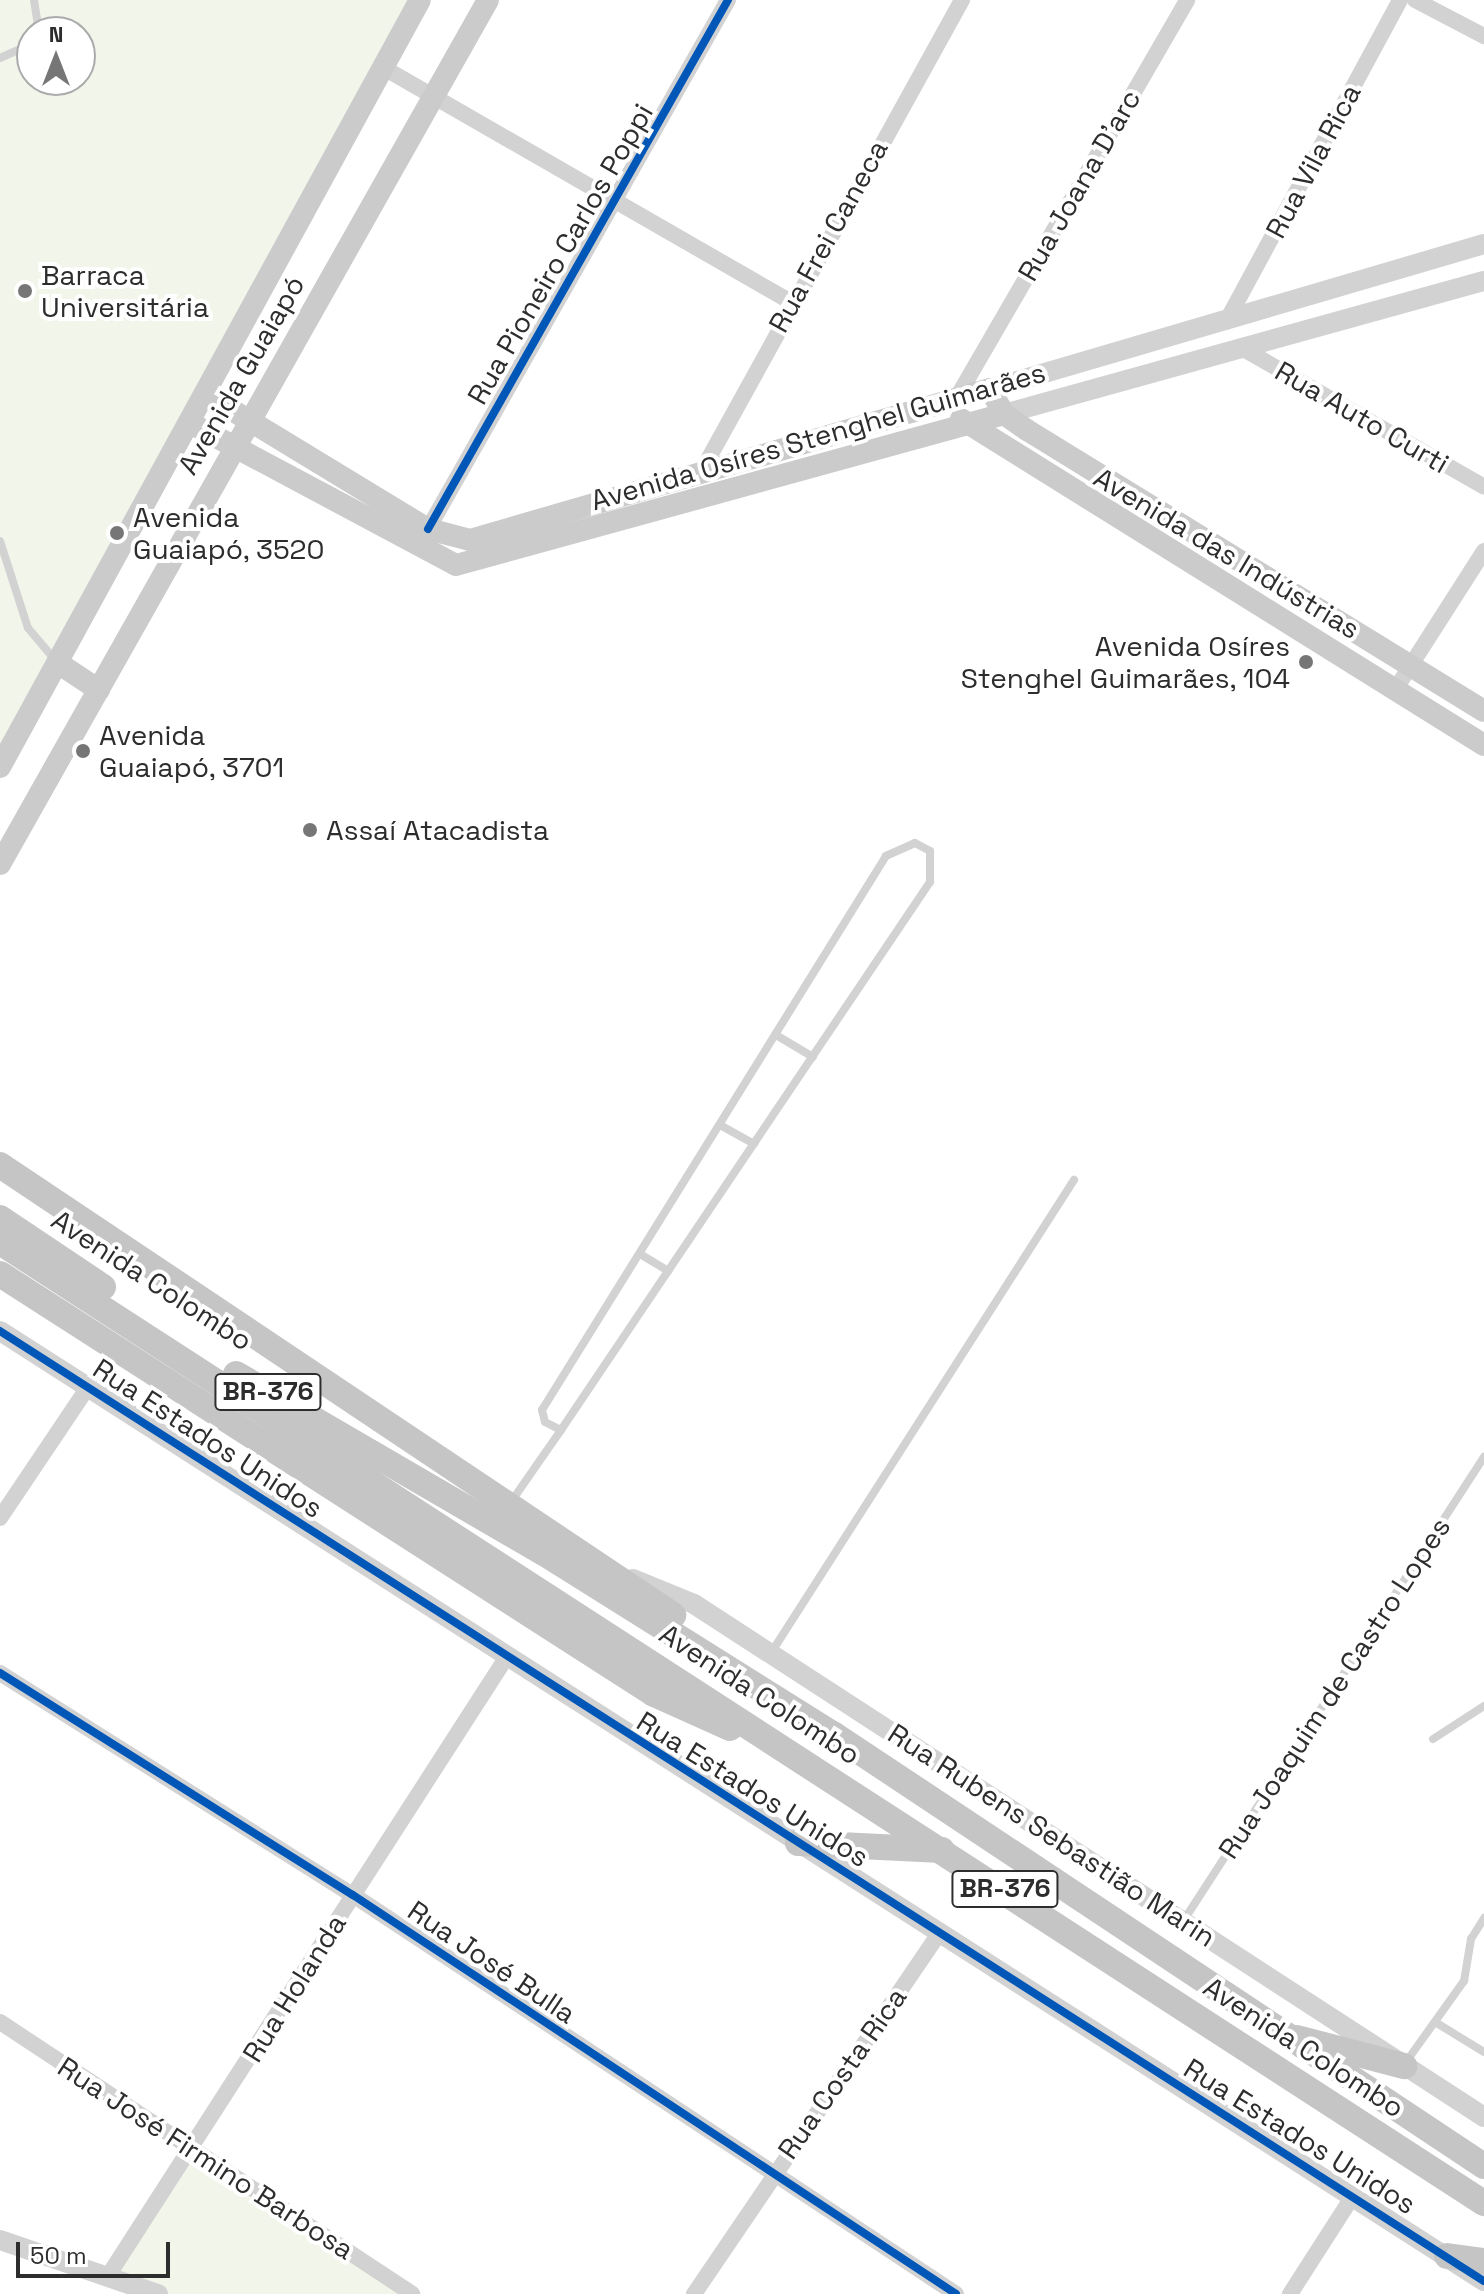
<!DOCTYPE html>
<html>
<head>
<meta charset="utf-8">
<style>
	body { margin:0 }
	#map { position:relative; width:1484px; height:2294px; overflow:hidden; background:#fff; font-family:"Space Grotesk",sans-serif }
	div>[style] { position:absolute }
	.green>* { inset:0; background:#f1f5ea }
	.service>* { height:8px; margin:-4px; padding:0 4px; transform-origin:4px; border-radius:4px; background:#d2d2d2 }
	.minor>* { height:16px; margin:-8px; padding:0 8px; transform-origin:8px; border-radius:8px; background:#d2d2d2 }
	.tertiary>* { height:20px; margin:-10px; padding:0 10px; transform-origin:10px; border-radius:10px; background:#d2d2d2 }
	.secondary>* { height:22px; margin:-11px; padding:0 11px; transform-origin:11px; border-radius:11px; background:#cbcbcb }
	.primary>* { height:26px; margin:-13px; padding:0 13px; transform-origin:13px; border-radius:13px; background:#c5c5c5 }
	.cycleway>* { height:8px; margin:-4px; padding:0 4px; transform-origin:4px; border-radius:4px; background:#0057b8 }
	.dots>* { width:22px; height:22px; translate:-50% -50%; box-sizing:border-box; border:4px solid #fff; border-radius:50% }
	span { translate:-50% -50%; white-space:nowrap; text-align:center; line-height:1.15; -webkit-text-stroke:8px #fff; paint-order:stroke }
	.shield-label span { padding:2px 6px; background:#fff; border:2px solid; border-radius:6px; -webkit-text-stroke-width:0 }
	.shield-label { font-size:26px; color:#2d2d2d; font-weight:700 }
	.street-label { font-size:28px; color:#2d2d2d }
	.poi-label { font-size:28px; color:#2d2d2d }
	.left { translate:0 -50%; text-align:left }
	.right { translate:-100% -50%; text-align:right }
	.north { position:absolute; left:16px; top:16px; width:80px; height:80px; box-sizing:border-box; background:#fff; border:2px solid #ababab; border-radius:50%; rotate:0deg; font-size:22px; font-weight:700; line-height:32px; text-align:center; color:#2d2d2d }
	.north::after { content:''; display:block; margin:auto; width:28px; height:36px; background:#767676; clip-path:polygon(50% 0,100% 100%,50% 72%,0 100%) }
	.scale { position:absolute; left:16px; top:2242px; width:154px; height:36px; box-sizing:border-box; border:4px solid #2d2d2d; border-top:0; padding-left:10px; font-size:24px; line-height:28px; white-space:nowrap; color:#2d2d2d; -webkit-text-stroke:6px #fff; paint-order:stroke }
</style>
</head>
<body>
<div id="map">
	<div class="green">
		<div style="clip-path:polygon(evenodd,0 0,420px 0,0 767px,0 0,32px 32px,80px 32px,80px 80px,32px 80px,32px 32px)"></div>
		<div style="clip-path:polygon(192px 2149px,412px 2294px,158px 2294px,108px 2276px)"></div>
	</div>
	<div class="service">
		<div style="left:34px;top:0;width:32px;rotate:81deg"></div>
		<div style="left:0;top:58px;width:35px;rotate:-24deg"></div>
		<div style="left:0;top:541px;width:91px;rotate:72.2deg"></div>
		<div style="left:28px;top:628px;width:43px;rotate:49.7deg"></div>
		<div style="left:776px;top:1035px;width:43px;rotate:30.7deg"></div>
		<div style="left:720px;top:1125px;width:39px;rotate:29deg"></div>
		<div style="left:640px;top:1254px;width:33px;rotate:31deg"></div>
		<div style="left:511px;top:1502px;width:88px;rotate:-55.2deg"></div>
		<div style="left:561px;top:1430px;width:661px;rotate:-56.05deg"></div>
		<div style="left:930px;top:882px;width:31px;rotate:-90deg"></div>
		<div style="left:930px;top:851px;width:17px;rotate:-152deg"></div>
		<div style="left:915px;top:843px;width:32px;rotate:156deg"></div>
		<div style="left:886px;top:856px;width:652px;rotate:121.84deg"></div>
		<div style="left:542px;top:1410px;width:12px;rotate:76deg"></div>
		<div style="left:545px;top:1422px;width:18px;rotate:27deg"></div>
		<div style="left:771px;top:1653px;width:562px;rotate:-57.36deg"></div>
		<div style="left:1433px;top:1739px;width:61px;rotate:-32.9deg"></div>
		<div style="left:1184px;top:1920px;width:552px;rotate:-57.06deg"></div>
		<div style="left:1435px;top:2022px;width:57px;rotate:31.5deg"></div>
		<div style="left:1406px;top:2062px;width:100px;rotate:-54.4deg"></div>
		<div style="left:1464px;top:1981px;width:43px;rotate:-80.5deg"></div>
		<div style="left:1471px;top:1939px;width:25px;rotate:-58deg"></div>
	</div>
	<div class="minor">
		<div style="left:1415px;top:0;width:78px;rotate:27.6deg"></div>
		<div style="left:384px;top:68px;width:468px;rotate:29.9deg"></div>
		<div style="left:1226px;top:322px;width:366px;rotate:-61.6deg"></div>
		<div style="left:1240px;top:347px;width:281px;rotate:29.8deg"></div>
		<div style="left:956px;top:399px;width:461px;rotate:-59.9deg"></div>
		<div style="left:700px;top:474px;width:542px;rotate:-61.07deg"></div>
		<div style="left:428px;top:529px;width:608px;rotate:-60.44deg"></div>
		<div style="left:1395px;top:690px;width:165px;rotate:-57.4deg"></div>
		<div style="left:0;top:1518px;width:158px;rotate:-56.1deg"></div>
		<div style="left:0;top:1673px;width:417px;rotate:32.2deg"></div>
		<div style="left:353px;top:1895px;width:723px;rotate:33.49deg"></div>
		<div style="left:0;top:2022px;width:494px;rotate:33.4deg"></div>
		<div style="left:108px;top:2276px;width:735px;rotate:-57.22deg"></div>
		<div style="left:694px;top:2294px;width:435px;rotate:-55.8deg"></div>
		<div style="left:1290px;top:2294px;width:117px;rotate:-57.3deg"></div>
	</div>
	<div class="tertiary">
		<div style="left:990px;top:389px;width:515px;rotate:-16.36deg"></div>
		<div style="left:1004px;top:414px;width:498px;rotate:-15.5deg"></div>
		<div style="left:0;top:1331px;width:1762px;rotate:32.63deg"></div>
		<div style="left:633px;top:1579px;width:66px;rotate:22.3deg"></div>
		<div style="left:694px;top:1604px;width:942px;rotate:33deg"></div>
		<div style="left:0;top:2240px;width:167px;rotate:18.9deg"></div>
	</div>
	<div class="secondary">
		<div style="left:209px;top:396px;width:256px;rotate:31.3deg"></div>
		<div style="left:428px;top:529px;width:43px;rotate:14.7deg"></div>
		<div style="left:470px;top:540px;width:541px;rotate:-16.19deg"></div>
		<div style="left:990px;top:389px;width:29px;rotate:61deg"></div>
		<div style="left:1004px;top:414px;width:28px;rotate:35deg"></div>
		<div style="left:1027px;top:430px;width:536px;rotate:31.59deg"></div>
		<div style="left:961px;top:419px;width:616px;rotate:31.94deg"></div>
		<div style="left:192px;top:424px;width:299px;rotate:28.1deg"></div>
		<div style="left:456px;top:565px;width:568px;rotate:-15.41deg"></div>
		<div style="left:58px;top:663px;width:49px;rotate:33.4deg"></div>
		<div style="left:0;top:767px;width:874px;rotate:-61.3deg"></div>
		<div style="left:0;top:864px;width:992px;rotate:-60.54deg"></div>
	</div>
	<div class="primary">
		<div style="left:0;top:1165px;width:810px;rotate:33.77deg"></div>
		<div style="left:0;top:1218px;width:124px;rotate:33.8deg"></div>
		<div style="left:0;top:1242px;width:1768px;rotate:32.93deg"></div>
		<div style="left:0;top:1274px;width:777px;rotate:32.71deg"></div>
		<div style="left:654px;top:1694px;width:83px;rotate:24.1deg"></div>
		<div style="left:236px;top:1374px;width:356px;rotate:30.2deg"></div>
		<div style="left:544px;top:1553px;width:341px;rotate:32.1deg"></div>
		<div style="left:833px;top:1734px;width:781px;rotate:33.57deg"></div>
		<div style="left:798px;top:1843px;width:144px;rotate:2.8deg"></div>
		<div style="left:1297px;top:2038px;width:111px;rotate:14.7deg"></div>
		<div style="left:1447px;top:2256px;width:37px;rotate:8deg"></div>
	</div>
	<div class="cycleway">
		<div style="left:428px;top:529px;width:608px;rotate:-60.44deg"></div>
		<div style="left:0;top:1331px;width:1762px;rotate:32.63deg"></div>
		<div style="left:0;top:1673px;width:417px;rotate:32.2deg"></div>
		<div style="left:353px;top:1895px;width:723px;rotate:33.49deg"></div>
	</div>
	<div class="dots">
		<div style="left:25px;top:291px;background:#767676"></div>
		<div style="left:117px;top:533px;background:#767676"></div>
		<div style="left:1306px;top:662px;background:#767676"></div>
		<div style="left:83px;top:751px;background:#767676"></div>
		<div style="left:310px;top:830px;background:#767676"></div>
	</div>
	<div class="shield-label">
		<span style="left:268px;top:1392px">BR-376</span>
		<span style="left:1005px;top:1889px">BR-376</span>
	</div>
	<div class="street-label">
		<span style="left:1313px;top:161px;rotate:-62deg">Rua Vila Rica</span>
		<span style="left:1079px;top:185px;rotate:-60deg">Rua Joana D'arc</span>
		<span style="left:828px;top:236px;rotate:-61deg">Rua Frei Caneca</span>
		<span style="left:560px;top:254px;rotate:-60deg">Rua Pioneiro Carlos Poppi</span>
		<span style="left:241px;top:375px;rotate:-60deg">Avenida Guaiapó</span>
		<span style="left:1362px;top:417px;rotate:30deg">Rua Auto Curti</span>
		<span style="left:818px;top:436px;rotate:-16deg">Avenida Osíres Stenghel Guimarães</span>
		<span style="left:1227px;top:553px;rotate:31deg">Avenida das Indústrias</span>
		<span style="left:152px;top:1280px;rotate:33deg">Avenida Colombo</span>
		<span style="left:208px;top:1438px;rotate:33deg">Rua Estados Unidos</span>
		<span style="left:1334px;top:1688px;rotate:-57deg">Rua Joaquim de Castro Lopes</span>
		<span style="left:760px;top:1694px;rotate:33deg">Avenida Colombo</span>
		<span style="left:753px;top:1789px;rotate:32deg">Rua Estados Unidos</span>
		<span style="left:1052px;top:1835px;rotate:33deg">Rua Rubens Sebastião Marin</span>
		<span style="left:492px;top:1962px;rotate:34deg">Rua José Bulla</span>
		<span style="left:294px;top:1988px;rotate:-58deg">Rua Holanda</span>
		<span style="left:1304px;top:2047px;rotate:33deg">Avenida Colombo</span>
		<span style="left:842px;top:2073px;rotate:-55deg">Rua Costa Rica</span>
		<span style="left:1300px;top:2136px;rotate:32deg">Rua Estados Unidos</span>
		<span style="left:206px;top:2158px;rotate:33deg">Rua José Firmino Barbosa</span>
	</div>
	<div class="poi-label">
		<span class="left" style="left:41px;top:291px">Barraca<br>Universitária</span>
		<span class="left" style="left:133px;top:533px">Avenida<br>Guaiapó, 3520</span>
		<span class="right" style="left:1290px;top:662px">Avenida Osíres<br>Stenghel Guimarães, 104</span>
		<span class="left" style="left:99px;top:751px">Avenida<br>Guaiapó, 3701</span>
		<span class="left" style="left:326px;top:830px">Assaí Atacadista</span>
	</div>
	<div class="north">N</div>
	<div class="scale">50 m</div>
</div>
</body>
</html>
